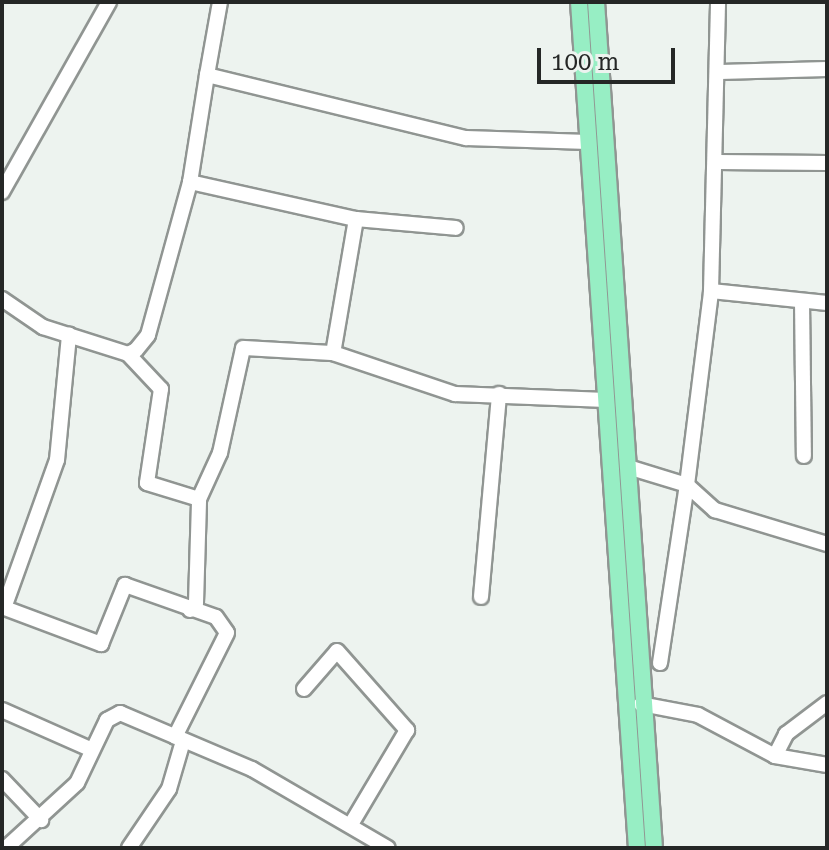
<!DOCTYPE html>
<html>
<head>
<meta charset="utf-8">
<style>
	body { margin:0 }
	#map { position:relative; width:829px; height:850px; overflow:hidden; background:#edf3ef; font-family:"Roboto Serif",serif }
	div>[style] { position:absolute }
	.roads { filter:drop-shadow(2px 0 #909592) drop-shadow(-2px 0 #909592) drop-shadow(0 2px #909592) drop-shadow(0 -2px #909592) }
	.minor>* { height:14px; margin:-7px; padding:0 7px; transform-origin:7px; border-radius:7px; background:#fff }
	.major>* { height:16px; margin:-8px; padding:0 8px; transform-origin:8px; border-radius:8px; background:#97eec4 }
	span { translate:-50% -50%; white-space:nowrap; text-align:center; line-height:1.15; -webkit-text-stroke:6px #edf3ef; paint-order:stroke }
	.frame { position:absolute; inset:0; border:4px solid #252726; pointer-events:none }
	.scale { position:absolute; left:537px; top:48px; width:138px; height:36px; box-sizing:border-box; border:4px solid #252726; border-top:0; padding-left:10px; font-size:24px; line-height:28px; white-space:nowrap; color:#252726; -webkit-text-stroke:6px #edf3ef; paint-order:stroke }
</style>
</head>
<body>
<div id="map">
	<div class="roads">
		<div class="minor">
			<div style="left:220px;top:2px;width:74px;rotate:100.1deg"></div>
			<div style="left:207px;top:75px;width:267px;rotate:13.7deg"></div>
			<div style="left:466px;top:138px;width:122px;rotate:1.9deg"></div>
			<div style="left:720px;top:72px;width:107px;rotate:-1.6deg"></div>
			<div style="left:207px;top:75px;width:108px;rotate:99deg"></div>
			<div style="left:190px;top:182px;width:170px;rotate:12.6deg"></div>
			<div style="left:356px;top:219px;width:100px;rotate:5.1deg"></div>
			<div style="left:718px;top:162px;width:109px;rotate:0.5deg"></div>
			<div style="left:2px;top:192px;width:218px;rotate:-60.6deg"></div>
			<div style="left:356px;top:219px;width:136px;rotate:99.7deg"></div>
			<div style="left:333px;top:353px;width:129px;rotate:18.6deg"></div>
			<div style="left:455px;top:394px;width:151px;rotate:2.3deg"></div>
			<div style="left:711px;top:291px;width:289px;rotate:-88.6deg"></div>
			<div style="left:2px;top:299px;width:50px;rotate:34.3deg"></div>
			<div style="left:43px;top:327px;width:89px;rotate:17.6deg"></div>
			<div style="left:128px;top:354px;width:9px;rotate:-27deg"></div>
			<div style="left:136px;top:350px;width:19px;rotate:-51deg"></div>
			<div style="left:148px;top:335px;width:159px;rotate:-74.6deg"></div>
			<div style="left:802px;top:301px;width:155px;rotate:89.3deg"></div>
			<div style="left:128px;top:354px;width:48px;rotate:46.7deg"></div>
			<div style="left:161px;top:389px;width:95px;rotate:98.5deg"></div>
			<div style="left:147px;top:483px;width:54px;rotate:17.1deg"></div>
			<div style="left:628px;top:467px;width:62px;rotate:17deg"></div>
			<div style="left:687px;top:485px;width:195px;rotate:-82.9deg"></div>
			<div style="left:711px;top:291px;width:117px;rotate:5.9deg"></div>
			<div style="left:481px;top:597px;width:204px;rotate:-84.9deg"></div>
			<div style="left:2px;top:607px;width:106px;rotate:20.5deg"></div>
			<div style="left:101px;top:644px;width:64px;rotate:-67.9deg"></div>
			<div style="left:125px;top:585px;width:96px;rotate:19.4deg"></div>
			<div style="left:216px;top:617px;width:19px;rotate:55deg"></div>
			<div style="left:227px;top:633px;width:116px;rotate:116.6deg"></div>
			<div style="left:4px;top:608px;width:157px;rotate:-70.3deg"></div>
			<div style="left:57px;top:460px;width:126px;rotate:-84.5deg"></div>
			<div style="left:190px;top:610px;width:9px;rotate:-49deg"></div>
			<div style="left:196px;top:603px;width:104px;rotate:-88.3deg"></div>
			<div style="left:199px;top:499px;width:51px;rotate:-65.5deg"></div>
			<div style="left:220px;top:453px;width:107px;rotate:-77.6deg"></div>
			<div style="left:243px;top:348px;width:90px;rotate:3.2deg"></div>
			<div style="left:660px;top:663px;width:180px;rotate:-81.4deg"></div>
			<div style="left:687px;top:485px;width:38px;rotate:42deg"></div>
			<div style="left:715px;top:510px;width:117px;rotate:16.9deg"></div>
			<div style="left:304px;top:689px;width:50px;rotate:-49deg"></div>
			<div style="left:337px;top:651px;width:106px;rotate:48.5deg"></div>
			<div style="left:407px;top:730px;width:106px;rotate:120.7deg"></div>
			<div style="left:641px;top:704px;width:58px;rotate:10.9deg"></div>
			<div style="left:698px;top:715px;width:87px;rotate:28deg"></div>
			<div style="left:775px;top:756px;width:25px;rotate:-63deg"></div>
			<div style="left:786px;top:734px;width:51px;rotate:-37.1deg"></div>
			<div style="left:2px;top:710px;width:96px;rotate:23.9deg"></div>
			<div style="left:775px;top:756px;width:53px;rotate:9.8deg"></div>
			<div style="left:2px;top:779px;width:57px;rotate:46.4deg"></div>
			<div style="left:6px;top:848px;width:96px;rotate:-42.5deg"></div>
			<div style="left:77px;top:783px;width:70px;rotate:-64.5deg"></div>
			<div style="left:107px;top:720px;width:15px;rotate:-28deg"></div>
			<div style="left:120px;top:713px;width:143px;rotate:23deg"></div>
			<div style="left:252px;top:769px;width:157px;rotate:30.2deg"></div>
			<div style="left:129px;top:848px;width:71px;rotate:-55.9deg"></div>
			<div style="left:169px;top:789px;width:50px;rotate:-73.7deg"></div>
		</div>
		<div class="major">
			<div style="left:579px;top:2px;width:848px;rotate:86.08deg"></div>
			<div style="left:596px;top:2px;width:848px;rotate:86.08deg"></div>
		</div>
	</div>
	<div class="frame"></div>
	<div class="scale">100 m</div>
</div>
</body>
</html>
